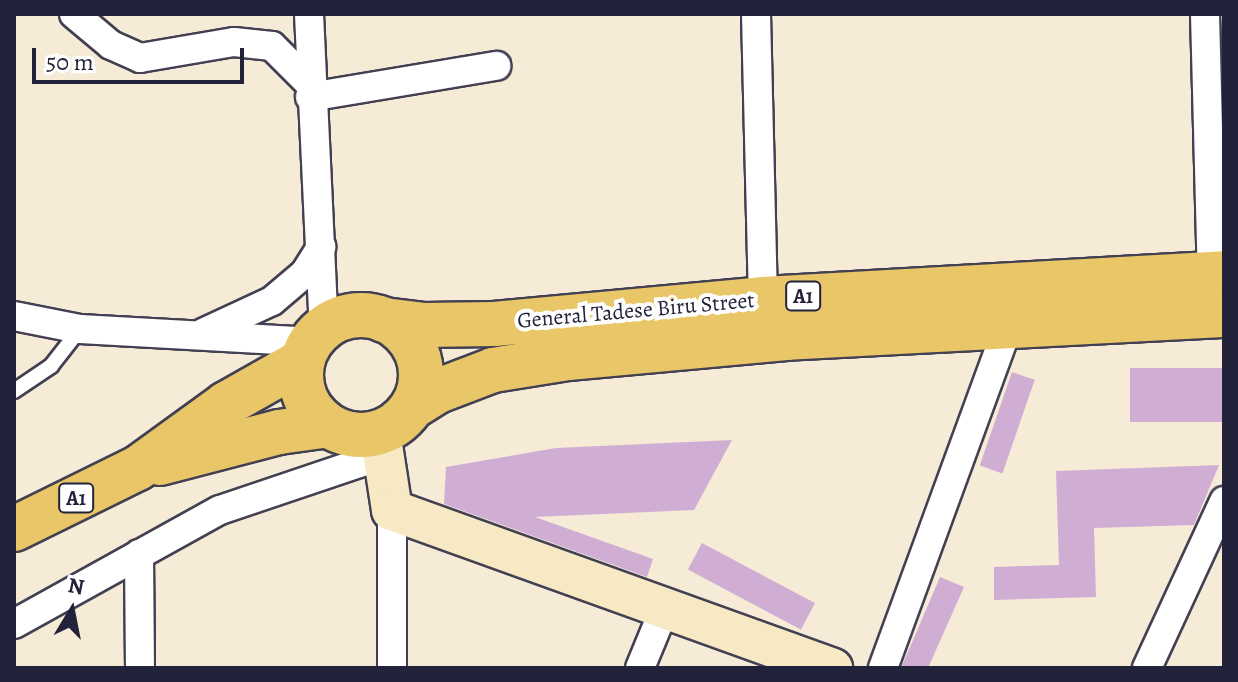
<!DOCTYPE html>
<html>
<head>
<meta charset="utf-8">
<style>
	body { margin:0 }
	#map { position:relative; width:1238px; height:682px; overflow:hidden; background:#f5ebd7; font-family:Alegreya,serif }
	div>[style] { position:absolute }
	.building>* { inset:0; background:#d0aed4; transform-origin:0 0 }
	.roads { filter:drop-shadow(2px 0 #424052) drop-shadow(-2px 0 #424052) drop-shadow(0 2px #424052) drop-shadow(0 -2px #424052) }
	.lane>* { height:14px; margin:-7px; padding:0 7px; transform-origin:7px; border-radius:7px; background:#fff }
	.street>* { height:28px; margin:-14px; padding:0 14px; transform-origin:14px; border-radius:14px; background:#fff }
	.secondary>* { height:40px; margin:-20px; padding:0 20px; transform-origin:20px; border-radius:20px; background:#f6e9c3 }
	.primary>* { height:44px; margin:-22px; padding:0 22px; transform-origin:22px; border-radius:22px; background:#e9c769 }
	.primary>.ring { margin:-22px; padding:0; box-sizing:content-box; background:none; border:44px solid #e9c769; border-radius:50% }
	span { translate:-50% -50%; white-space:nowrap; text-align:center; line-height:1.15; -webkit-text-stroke:8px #fff; paint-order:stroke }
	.shield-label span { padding:2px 6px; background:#fff; border:2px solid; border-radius:6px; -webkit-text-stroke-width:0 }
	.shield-label { font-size:20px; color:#22223b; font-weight:700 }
	.street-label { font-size:22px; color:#22223b }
	.frame { position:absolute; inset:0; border:16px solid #22223b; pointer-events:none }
	.north { position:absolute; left:32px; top:570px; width:80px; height:80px; -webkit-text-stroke:6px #fff; paint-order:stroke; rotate:10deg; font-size:22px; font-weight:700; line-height:32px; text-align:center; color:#22223b }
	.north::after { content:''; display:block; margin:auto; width:28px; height:36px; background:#22223b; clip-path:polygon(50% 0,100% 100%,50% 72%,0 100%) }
	.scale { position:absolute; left:32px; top:48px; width:212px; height:36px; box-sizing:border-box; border:4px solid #22223b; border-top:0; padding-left:10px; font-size:24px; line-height:28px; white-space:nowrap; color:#22223b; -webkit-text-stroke:6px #fff; paint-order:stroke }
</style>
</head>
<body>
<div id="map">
	<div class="building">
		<div style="left:1224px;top:368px;width:54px;height:94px;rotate:90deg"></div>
		<div style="left:1012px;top:372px;width:24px;height:99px;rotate:19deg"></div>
		<div style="clip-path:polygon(732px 440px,694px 510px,535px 517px,653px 559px,647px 577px,444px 504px,446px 467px,556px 448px)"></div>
		<div style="clip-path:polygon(1219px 465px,1194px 525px,1094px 528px,1096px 597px,994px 600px,994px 567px,1059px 565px,1056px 471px)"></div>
		<div style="left:702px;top:543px;width:128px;height:30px;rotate:28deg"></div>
		<div style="clip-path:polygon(940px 577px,964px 587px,928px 668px,901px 668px)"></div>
	</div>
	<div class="roads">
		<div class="lane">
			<div style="left:14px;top:391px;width:45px;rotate:-34deg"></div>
			<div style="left:51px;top:366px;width:47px;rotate:-51.9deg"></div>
		</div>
		<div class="street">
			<div style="left:74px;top:14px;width:48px;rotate:40deg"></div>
			<div style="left:111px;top:45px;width:32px;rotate:24deg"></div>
			<div style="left:140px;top:58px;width:95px;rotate:-9.7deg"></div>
			<div style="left:234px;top:42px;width:38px;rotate:6deg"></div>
			<div style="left:272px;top:46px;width:52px;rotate:45deg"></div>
			<div style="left:309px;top:14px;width:313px;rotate:87.3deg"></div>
			<div style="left:756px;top:14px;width:285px;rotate:88.6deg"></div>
			<div style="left:1205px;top:14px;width:260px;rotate:88.5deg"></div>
			<div style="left:310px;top:97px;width:189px;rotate:-9.5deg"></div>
			<div style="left:14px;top:316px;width:67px;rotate:11.1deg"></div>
			<div style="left:80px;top:329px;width:230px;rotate:3.2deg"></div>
			<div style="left:203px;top:333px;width:76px;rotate:-24.9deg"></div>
			<div style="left:272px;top:301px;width:43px;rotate:-40.3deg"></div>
			<div style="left:305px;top:273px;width:31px;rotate:-58deg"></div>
			<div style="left:392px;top:510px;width:158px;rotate:90deg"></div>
			<div style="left:139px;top:554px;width:114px;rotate:89.5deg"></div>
			<div style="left:14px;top:624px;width:235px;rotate:-29deg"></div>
			<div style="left:220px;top:510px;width:169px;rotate:-18.6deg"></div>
			<div style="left:640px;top:668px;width:68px;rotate:-67.6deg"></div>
			<div style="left:883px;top:668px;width:378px;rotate:-69.9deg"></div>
			<div style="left:1147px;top:668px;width:184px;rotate:-65.2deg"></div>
		</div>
		<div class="secondary">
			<div style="left:380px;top:432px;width:79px;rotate:81.3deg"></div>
			<div style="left:392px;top:510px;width:468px;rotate:19.8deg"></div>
		</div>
		<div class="primary">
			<div class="ring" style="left:301px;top:315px;width:76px;height:76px"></div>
			<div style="left:384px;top:320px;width:39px;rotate:7deg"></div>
			<div style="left:423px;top:325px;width:71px;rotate:-0.8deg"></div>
			<div style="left:494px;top:324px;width:270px;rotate:-5.3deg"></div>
			<div style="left:763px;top:299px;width:462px;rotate:-3.2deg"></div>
			<div style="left:412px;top:407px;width:31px;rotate:-32deg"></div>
			<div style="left:438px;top:391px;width:59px;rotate:-20.9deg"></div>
			<div style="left:493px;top:370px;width:76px;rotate:-9.1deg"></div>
			<div style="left:568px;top:358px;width:219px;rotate:-5.2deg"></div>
			<div style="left:786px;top:338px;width:439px;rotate:-3deg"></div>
			<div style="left:160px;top:463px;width:123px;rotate:-14.6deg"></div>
			<div style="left:279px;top:432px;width:49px;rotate:-8.1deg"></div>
			<div style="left:14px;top:529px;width:138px;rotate:-26.2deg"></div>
			<div style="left:138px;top:468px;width:109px;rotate:-36deg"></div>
			<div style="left:226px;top:404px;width:87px;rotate:-29.5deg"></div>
		</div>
	</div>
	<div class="shield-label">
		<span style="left:803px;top:296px">A1</span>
		<span style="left:76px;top:498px">A1</span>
	</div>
	<div class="street-label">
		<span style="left:636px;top:311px;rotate:-5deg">General Tadese Biru Street</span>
	</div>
	<div class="frame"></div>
	<div class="north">N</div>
	<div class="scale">50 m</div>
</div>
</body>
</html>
